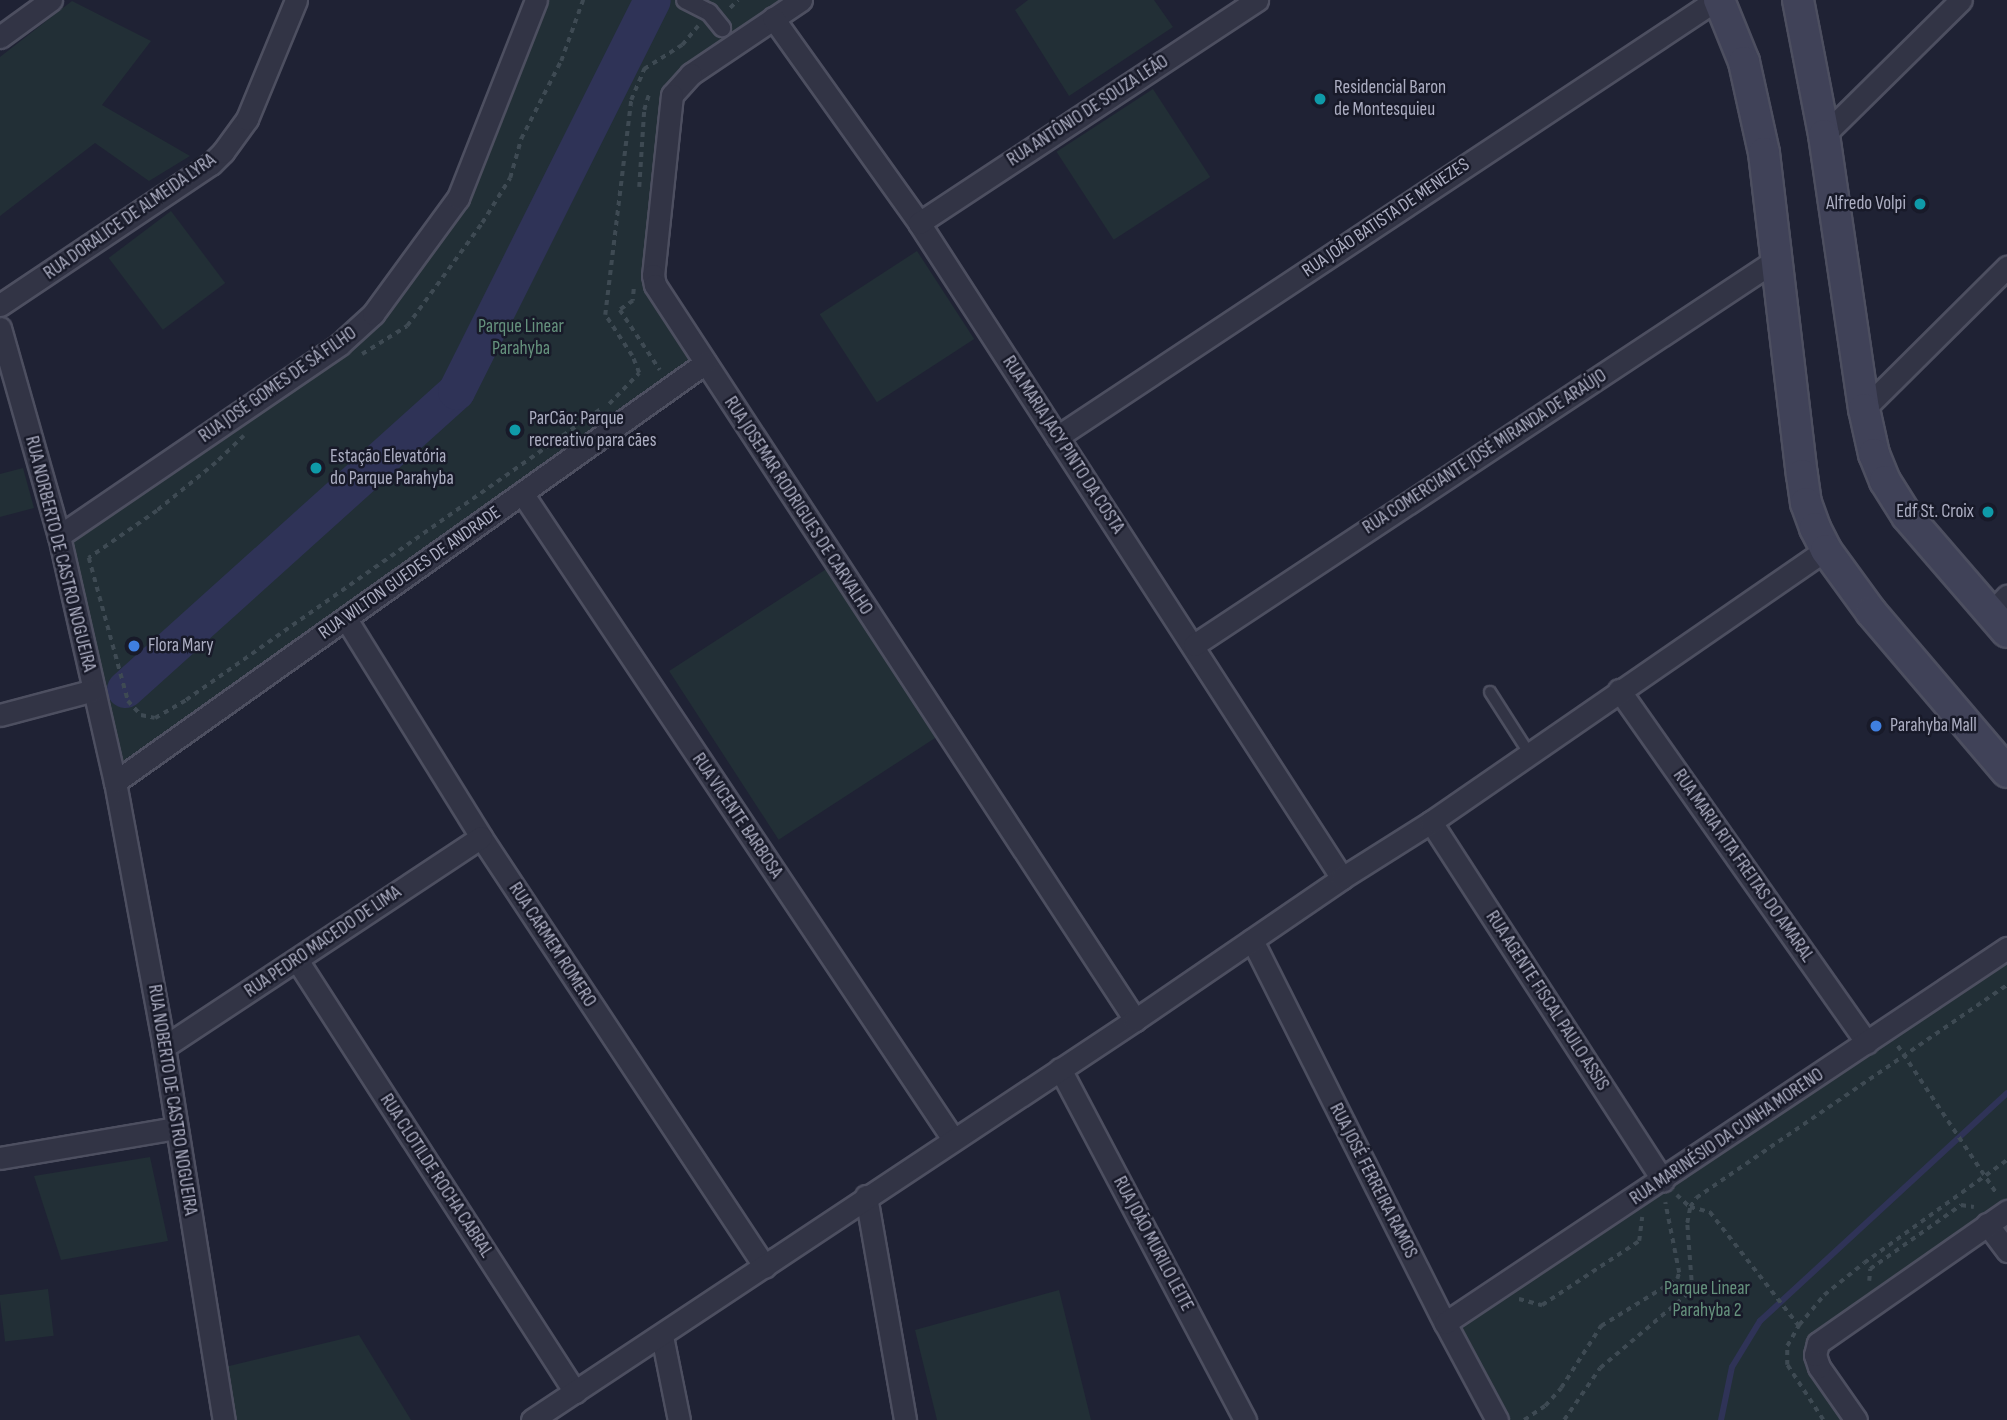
<!DOCTYPE html>
<html>
<head>
<meta charset="utf-8">
<style>
	body { margin:0 }
	#map { position:relative; width:2007px; height:1420px; overflow:hidden; background:#1f2234; font-family:"Sofia Sans Condensed",sans-serif }
	div>[style] { position:absolute }
	.green>* { inset:0; background:#222f36; transform-origin:0 0 }
	.stream>* { height:6px; margin:-3px; padding:0 3px; transform-origin:3px; border-radius:3px; background:#2f3357 }
	.river>* { height:37px; margin:-18.5px; padding:0 18.5px; transform-origin:18.5px; border-radius:18.5px; background:#2f3357 }
	.path>* { height:3.5px; margin-top:-1.75px; transform-origin:0; background:repeating-linear-gradient(90deg,#3e4a53 0 5px,transparent 0 10px) }
	.roads { filter:drop-shadow(2px 0 #4d4f60) drop-shadow(-2px 0 #4d4f60) drop-shadow(0 2px #4d4f60) drop-shadow(0 -2px #4d4f60) }
	.service>* { height:10px; margin:-5px; padding:0 5px; transform-origin:5px; border-radius:5px; background:#323445 }
	.pedestrian>* { height:16px; margin:-8px; padding:0 8px; transform-origin:8px; border-radius:8px; background:#323445 }
	.minor>* { height:21px; margin:-10.5px; padding:0 10.5px; transform-origin:10.5px; border-radius:10.5px; background:#323445 }
	.secondary>* { height:30px; margin:-15px; padding:0 15px; transform-origin:15px; border-radius:15px; background:#404258 }
	.dots>* { width:19px; height:19px; translate:-50% -50%; box-sizing:border-box; border:4px solid #181a29; border-radius:50% }
	span { translate:-50% -50%; white-space:nowrap; text-align:center; line-height:1.15; -webkit-text-stroke:5px #181a29; paint-order:stroke }
	.poi-label { font-size:19px; color:#acaec2 }
	.left { translate:0 -50%; text-align:left }
	.right { translate:-100% -50%; text-align:right }
	.street-label { font-size:19px; color:#acaec2 }
	.park-label { font-size:19px; color:#65927d }
</style>
</head>
<body>
<div id="map">
	<div class="green">
		<div style="clip-path:polygon(535px 0,802px 0,665px 92px,648px 288px,705px 374px,347px 631px,114px 785px,55px 535px,361px 320px,452px 201px)"></div>
		<div style="clip-path:polygon(1028px 0,1154px 0,1173px 27px,1069px 96px,1015px 10px)"></div>
		<div style="clip-path:polygon(72px 1px,151px 41px,102px 105px,190px 156px,149px 181px,95px 143px,0 216px,0 57px)"></div>
		<div style="left:1153px;top:89px;width:105px;height:115px;rotate:57deg"></div>
		<div style="left:171px;top:211px;width:90px;height:78px;rotate:53deg"></div>
		<div style="left:917px;top:251px;width:105px;height:116px;rotate:57deg"></div>
		<div style="clip-path:polygon(23px 468px,34px 508px,0 517px,0 474px)"></div>
		<div style="left:831px;top:566px;width:201px;height:193px;rotate:57deg"></div>
		<div style="clip-path:polygon(2007px 955px,2007px 1216px,1813px 1355px,1853px 1420px,1491px 1420px,1445px 1332px)"></div>
		<div style="clip-path:polygon(150px 1157px,168px 1241px,61px 1260px,34px 1176px)"></div>
		<div style="left:48px;top:1289px;width:47px;height:49px;rotate:83deg"></div>
		<div style="clip-path:polygon(1059px 1290px,1091px 1420px,937px 1420px,915px 1330px)"></div>
		<div style="clip-path:polygon(359px 1335px,411px 1420px,234px 1420px,225px 1367px)"></div>
	</div>
	<div class="stream">
		<div style="left:1721px;top:1420px;width:54px;rotate:-78.3deg"></div>
		<div style="left:1732px;top:1367px;width:54px;rotate:-58.7deg"></div>
		<div style="left:1760px;top:1321px;width:336px;rotate:-42.7deg"></div>
	</div>
	<div class="river">
		<div style="left:125px;top:689px;width:445px;rotate:-42deg"></div>
		<div style="left:456px;top:391px;width:437px;rotate:-63.4deg"></div>
	</div>
	<div class="path">
		<div style="left:730px;top:8px;width:11px;rotate:-45deg"></div>
		<div style="left:639px;top:187px;width:77px;rotate:-86.3deg"></div>
		<div style="left:644px;top:110px;width:17px;rotate:-73deg"></div>
		<div style="left:634px;top:289px;width:12px;rotate:95deg"></div>
		<div style="left:633px;top:301px;width:16px;rotate:145deg"></div>
		<div style="left:620px;top:310px;width:72px;rotate:56.3deg"></div>
		<div style="left:362px;top:354px;width:53px;rotate:-31.9deg"></div>
		<div style="left:407px;top:326px;width:127px;rotate:-53.9deg"></div>
		<div style="left:482px;top:223px;width:53px;rotate:-58.1deg"></div>
		<div style="left:510px;top:178px;width:41px;rotate:-74.2deg"></div>
		<div style="left:521px;top:139px;width:88px;rotate:-62.9deg"></div>
		<div style="left:561px;top:61px;width:65px;rotate:-70.2deg"></div>
		<div style="left:609px;top:404px;width:43px;rotate:-45.9deg"></div>
		<div style="left:639px;top:373px;width:18px;rotate:-112deg"></div>
		<div style="left:632px;top:356px;width:49px;rotate:-123.4deg"></div>
		<div style="left:605px;top:315px;width:217px;rotate:-83.1deg"></div>
		<div style="left:631px;top:100px;width:34px;rotate:-67deg"></div>
		<div style="left:644px;top:69px;width:45px;rotate:-32.3deg"></div>
		<div style="left:682px;top:45px;width:25px;rotate:-50deg"></div>
		<div style="left:244px;top:436px;width:39px;rotate:136deg"></div>
		<div style="left:216px;top:463px;width:76px;rotate:140.9deg"></div>
		<div style="left:157px;top:511px;width:83px;rotate:145.3deg"></div>
		<div style="left:89px;top:558px;width:148px;rotate:74.7deg"></div>
		<div style="left:128px;top:701px;width:19px;rotate:47deg"></div>
		<div style="left:141px;top:715px;width:14px;rotate:12deg"></div>
		<div style="left:155px;top:718px;width:36px;rotate:-30deg"></div>
		<div style="left:186px;top:700px;width:508px;rotate:-35.07deg"></div>
		<div style="left:1898px;top:1046px;width:178px;rotate:56.2deg"></div>
		<div style="left:1677px;top:1195px;width:18px;rotate:43deg"></div>
		<div style="left:1690px;top:1207px;width:21px;rotate:14deg"></div>
		<div style="left:1710px;top:1212px;width:146px;rotate:52deg"></div>
		<div style="left:1869px;top:1281px;width:12px;rotate:-85deg"></div>
		<div style="left:1870px;top:1269px;width:111px;rotate:-35.1deg"></div>
		<div style="left:1961px;top:1205px;width:13px;rotate:9deg"></div>
		<div style="left:1519px;top:1299px;width:24px;rotate:15deg"></div>
		<div style="left:1542px;top:1305px;width:116px;rotate:-33.4deg"></div>
		<div style="left:1639px;top:1241px;width:24px;rotate:-83deg"></div>
		<div style="left:1524px;top:1420px;width:25px;rotate:-34deg"></div>
		<div style="left:1545px;top:1406px;width:24px;rotate:-48deg"></div>
		<div style="left:1561px;top:1388px;width:74px;rotate:-57.2deg"></div>
		<div style="left:1601px;top:1326px;width:89px;rotate:-31.7deg"></div>
		<div style="left:1677px;top:1279px;width:6px;rotate:-72deg"></div>
		<div style="left:1679px;top:1273px;width:72px;rotate:-101.2deg"></div>
		<div style="left:1564px;top:1420px;width:63px;rotate:-55.3deg"></div>
		<div style="left:1600px;top:1368px;width:121px;rotate:-40.3deg"></div>
		<div style="left:1692px;top:1290px;width:67px;rotate:-94.3deg"></div>
		<div style="left:1687px;top:1223px;width:16px;rotate:-79deg"></div>
		<div style="left:1690px;top:1207px;width:11px;rotate:-56deg"></div>
		<div style="left:1696px;top:1198px;width:377px;rotate:-34.4deg"></div>
		<div style="left:1823px;top:1420px;width:66px;rotate:-123.2deg"></div>
		<div style="left:1787px;top:1365px;width:19px;rotate:-90deg"></div>
		<div style="left:1787px;top:1346px;width:24px;rotate:-60deg"></div>
		<div style="left:1799px;top:1325px;width:39px;rotate:-50deg"></div>
		<div style="left:1824px;top:1295px;width:51px;rotate:-38.7deg"></div>
		<div style="left:1864px;top:1263px;width:176px;rotate:-35.8deg"></div>
	</div>
	<div class="roads">
		<div class="service">
			<div style="left:1490px;top:692px;width:72px;rotate:57.4deg"></div>
		</div>
		<div class="pedestrian">
			<div style="left:685px;top:0;width:27px;rotate:27deg"></div>
			<div style="left:709px;top:12px;width:21px;rotate:51deg"></div>
		</div>
		<div class="minor">
			<div style="left:801px;top:0;width:133px;rotate:146.1deg"></div>
			<div style="left:691px;top:74px;width:28px;rotate:132deg"></div>
			<div style="left:672px;top:95px;width:181px;rotate:96deg"></div>
			<div style="left:653px;top:275px;width:10px;rotate:79deg"></div>
			<div style="left:655px;top:285px;width:878px;rotate:56.85deg"></div>
			<div style="left:773px;top:18px;width:252px;rotate:54.5deg"></div>
			<div style="left:919px;top:223px;width:780px;rotate:57.15deg"></div>
			<div style="left:0;top:37px;width:63px;rotate:-36deg"></div>
			<div style="left:1824px;top:135px;width:192px;rotate:-44.6deg"></div>
			<div style="left:919px;top:223px;width:405px;rotate:-33.4deg"></div>
			<div style="left:0;top:305px;width:254px;rotate:-33.8deg"></div>
			<div style="left:211px;top:164px;width:17px;rotate:-45deg"></div>
			<div style="left:223px;top:152px;width:41px;rotate:-54deg"></div>
			<div style="left:247px;top:119px;width:129px;rotate:-67.6deg"></div>
			<div style="left:0;top:328px;width:216px;rotate:74.2deg"></div>
			<div style="left:59px;top:536px;width:252px;rotate:77.2deg"></div>
			<div style="left:115px;top:782px;width:269px;rotate:79.5deg"></div>
			<div style="left:164px;top:1047px;width:378px;rotate:80.9deg"></div>
			<div style="left:1864px;top:409px;width:202px;rotate:-44.8deg"></div>
			<div style="left:1057px;top:437px;width:791px;rotate:-33.55deg"></div>
			<div style="left:522px;top:493px;width:777px;rotate:56.29deg"></div>
			<div style="left:59px;top:536px;width:340px;rotate:-34.3deg"></div>
			<div style="left:340px;top:344px;width:45px;rotate:-42.3deg"></div>
			<div style="left:373px;top:314px;width:144px;rotate:-53.8deg"></div>
			<div style="left:458px;top:198px;width:213px;rotate:-68.5deg"></div>
			<div style="left:1990px;top:614px;width:25px;rotate:-47deg"></div>
			<div style="left:346px;top:619px;width:256px;rotate:58.2deg"></div>
			<div style="left:481px;top:837px;width:515px;rotate:56.56deg"></div>
			<div style="left:1194px;top:645px;width:698px;rotate:-33.49deg"></div>
			<div style="left:1619px;top:690px;width:431px;rotate:54.9deg"></div>
			<div style="left:0;top:715px;width:97px;rotate:-14.9deg"></div>
			<div style="left:115px;top:782px;width:724px;rotate:-35.38deg"></div>
			<div style="left:1431px;top:822px;width:427px;rotate:57.1deg"></div>
			<div style="left:1252px;top:940px;width:429px;rotate:63.3deg"></div>
			<div style="left:1445px;top:1323px;width:110px;rotate:61.8deg"></div>
			<div style="left:297px;top:960px;width:514px;rotate:57.24deg"></div>
			<div style="left:164px;top:1047px;width:380px;rotate:-33.5deg"></div>
			<div style="left:1060px;top:1069px;width:397px;rotate:62.2deg"></div>
			<div style="left:0;top:1158px;width:179px;rotate:-9.7deg"></div>
			<div style="left:866px;top:1196px;width:227px;rotate:80.1deg"></div>
			<div style="left:1987px;top:1224px;width:34px;rotate:53deg"></div>
			<div style="left:1445px;top:1323px;width:676px;rotate:-33.71deg"></div>
			<div style="left:662px;top:1336px;width:86px;rotate:78.6deg"></div>
			<div style="left:532px;top:1420px;width:724px;rotate:-33.56deg"></div>
			<div style="left:1135px;top:1020px;width:251px;rotate:-34.4deg"></div>
			<div style="left:1342px;top:878px;width:105px;rotate:-32.2deg"></div>
			<div style="left:1431px;top:822px;width:480px;rotate:-34.6deg"></div>
			<div style="left:1856px;top:1420px;width:65px;rotate:-124.9deg"></div>
			<div style="left:1819px;top:1367px;width:13px;rotate:-108deg"></div>
			<div style="left:1815px;top:1355px;width:12px;rotate:-76deg"></div>
			<div style="left:1818px;top:1343px;width:231px;rotate:-34.9deg"></div>
		</div>
		<div class="secondary">
			<div style="left:1719px;top:0;width:67px;rotate:68deg"></div>
			<div style="left:1744px;top:62px;width:93px;rotate:77.6deg"></div>
			<div style="left:1764px;top:153px;width:324px;rotate:83.3deg"></div>
			<div style="left:1802px;top:475px;width:28px;rotate:82deg"></div>
			<div style="left:1806px;top:503px;width:27px;rotate:70deg"></div>
			<div style="left:1815px;top:528px;width:25px;rotate:63deg"></div>
			<div style="left:1826px;top:550px;width:77px;rotate:54deg"></div>
			<div style="left:1871px;top:612px;width:210px;rotate:49.6deg"></div>
			<div style="left:1798px;top:0;width:137px;rotate:79.1deg"></div>
			<div style="left:1824px;top:135px;width:277px;rotate:81.7deg"></div>
			<div style="left:1864px;top:409px;width:46px;rotate:77.5deg"></div>
			<div style="left:1874px;top:454px;width:29px;rotate:68deg"></div>
			<div style="left:1885px;top:481px;width:41px;rotate:57.8deg"></div>
			<div style="left:1907px;top:516px;width:153px;rotate:49.2deg"></div>
		</div>
	</div>
	<div class="dots">
		<div style="left:1320px;top:99px;background:#0f9aa8"></div>
		<div style="left:1920px;top:204px;background:#0f9aa8"></div>
		<div style="left:515px;top:430px;background:#0f9aa8"></div>
		<div style="left:316px;top:468px;background:#0f9aa8"></div>
		<div style="left:1988px;top:512px;background:#0f9aa8"></div>
		<div style="left:134px;top:646px;background:#3f7fe0"></div>
		<div style="left:1876px;top:726px;background:#3f7fe0"></div>
	</div>
	<div class="poi-label">
		<span class="left" style="left:1334px;top:99px">Residencial Baron<br>de Montesquieu</span>
		<span class="right" style="left:1906px;top:204px">Alfredo Volpi</span>
		<span class="left" style="left:529px;top:430px">ParCão: Parque<br>recreativo para cães</span>
		<span class="left" style="left:330px;top:468px">Estação Elevatória<br>do Parque Parahyba</span>
		<span class="right" style="left:1974px;top:512px">Edf St. Croix</span>
		<span class="left" style="left:148px;top:646px">Flora Mary</span>
		<span class="left" style="left:1890px;top:726px">Parahyba Mall</span>
	</div>
	<div class="street-label">
		<span style="left:1088px;top:111px;rotate:-33deg">RUA ANTÔNIO DE SOUZA LEÃO</span>
		<span style="left:130px;top:217px;rotate:-35deg">RUA DORALICE DE ALMEIDA LYRA</span>
		<span style="left:1386px;top:218px;rotate:-34deg">RUA JOÃO BATISTA DE MENEZES</span>
		<span style="left:278px;top:385px;rotate:-35deg">RUA JOSÉ GOMES DE SÁ FILHO</span>
		<span style="left:1063px;top:445px;rotate:57deg">RUA MARIA JACY PINTO DA COSTA</span>
		<span style="left:1485px;top:452px;rotate:-33deg">RUA COMERCIANTE JOSÉ MIRANDA DE ARAÚJO</span>
		<span style="left:798px;top:506px;rotate:57deg">RUA JOSEMAR RODRIGUES DE CARVALHO</span>
		<span style="left:60px;top:554px;rotate:76deg">RUA NORBERTO DE CASTRO NOGUEIRA</span>
		<span style="left:410px;top:573px;rotate:-35deg">RUA WILTON GUEDES DE ANDRADE</span>
		<span style="left:737px;top:816px;rotate:56deg">RUA VICENTE BARBOSA</span>
		<span style="left:1743px;top:866px;rotate:55deg">RUA MARIA RITA FREITAS DO AMARAL</span>
		<span style="left:323px;top:942px;rotate:-34deg">RUA PEDRO MACEDO DE LIMA</span>
		<span style="left:552px;top:945px;rotate:57deg">RUA CARMEM ROMERO</span>
		<span style="left:1547px;top:1001px;rotate:57deg">RUA AGENTE FISCAL PAULO ASSIS</span>
		<span style="left:172px;top:1100px;rotate:81deg">RUA NOBERTO DE CASTRO NOGUEIRA</span>
		<span style="left:1727px;top:1137px;rotate:-34deg">RUA MARINÉSIO DA CUNHA MORENO</span>
		<span style="left:436px;top:1176px;rotate:57deg">RUA CLOTILDE ROCHA CABRAL</span>
		<span style="left:1373px;top:1181px;rotate:63deg">RUA JOSÉ FERREIRA RAMOS</span>
		<span style="left:1153px;top:1244px;rotate:62deg">RUA JOÃO MURILO LEITE</span>
	</div>
	<div class="park-label">
		<span style="left:521px;top:338px">Parque Linear<br>Parahyba</span>
		<span style="left:1707px;top:1300px">Parque Linear<br>Parahyba 2</span>
	</div>
</div>
</body>
</html>
